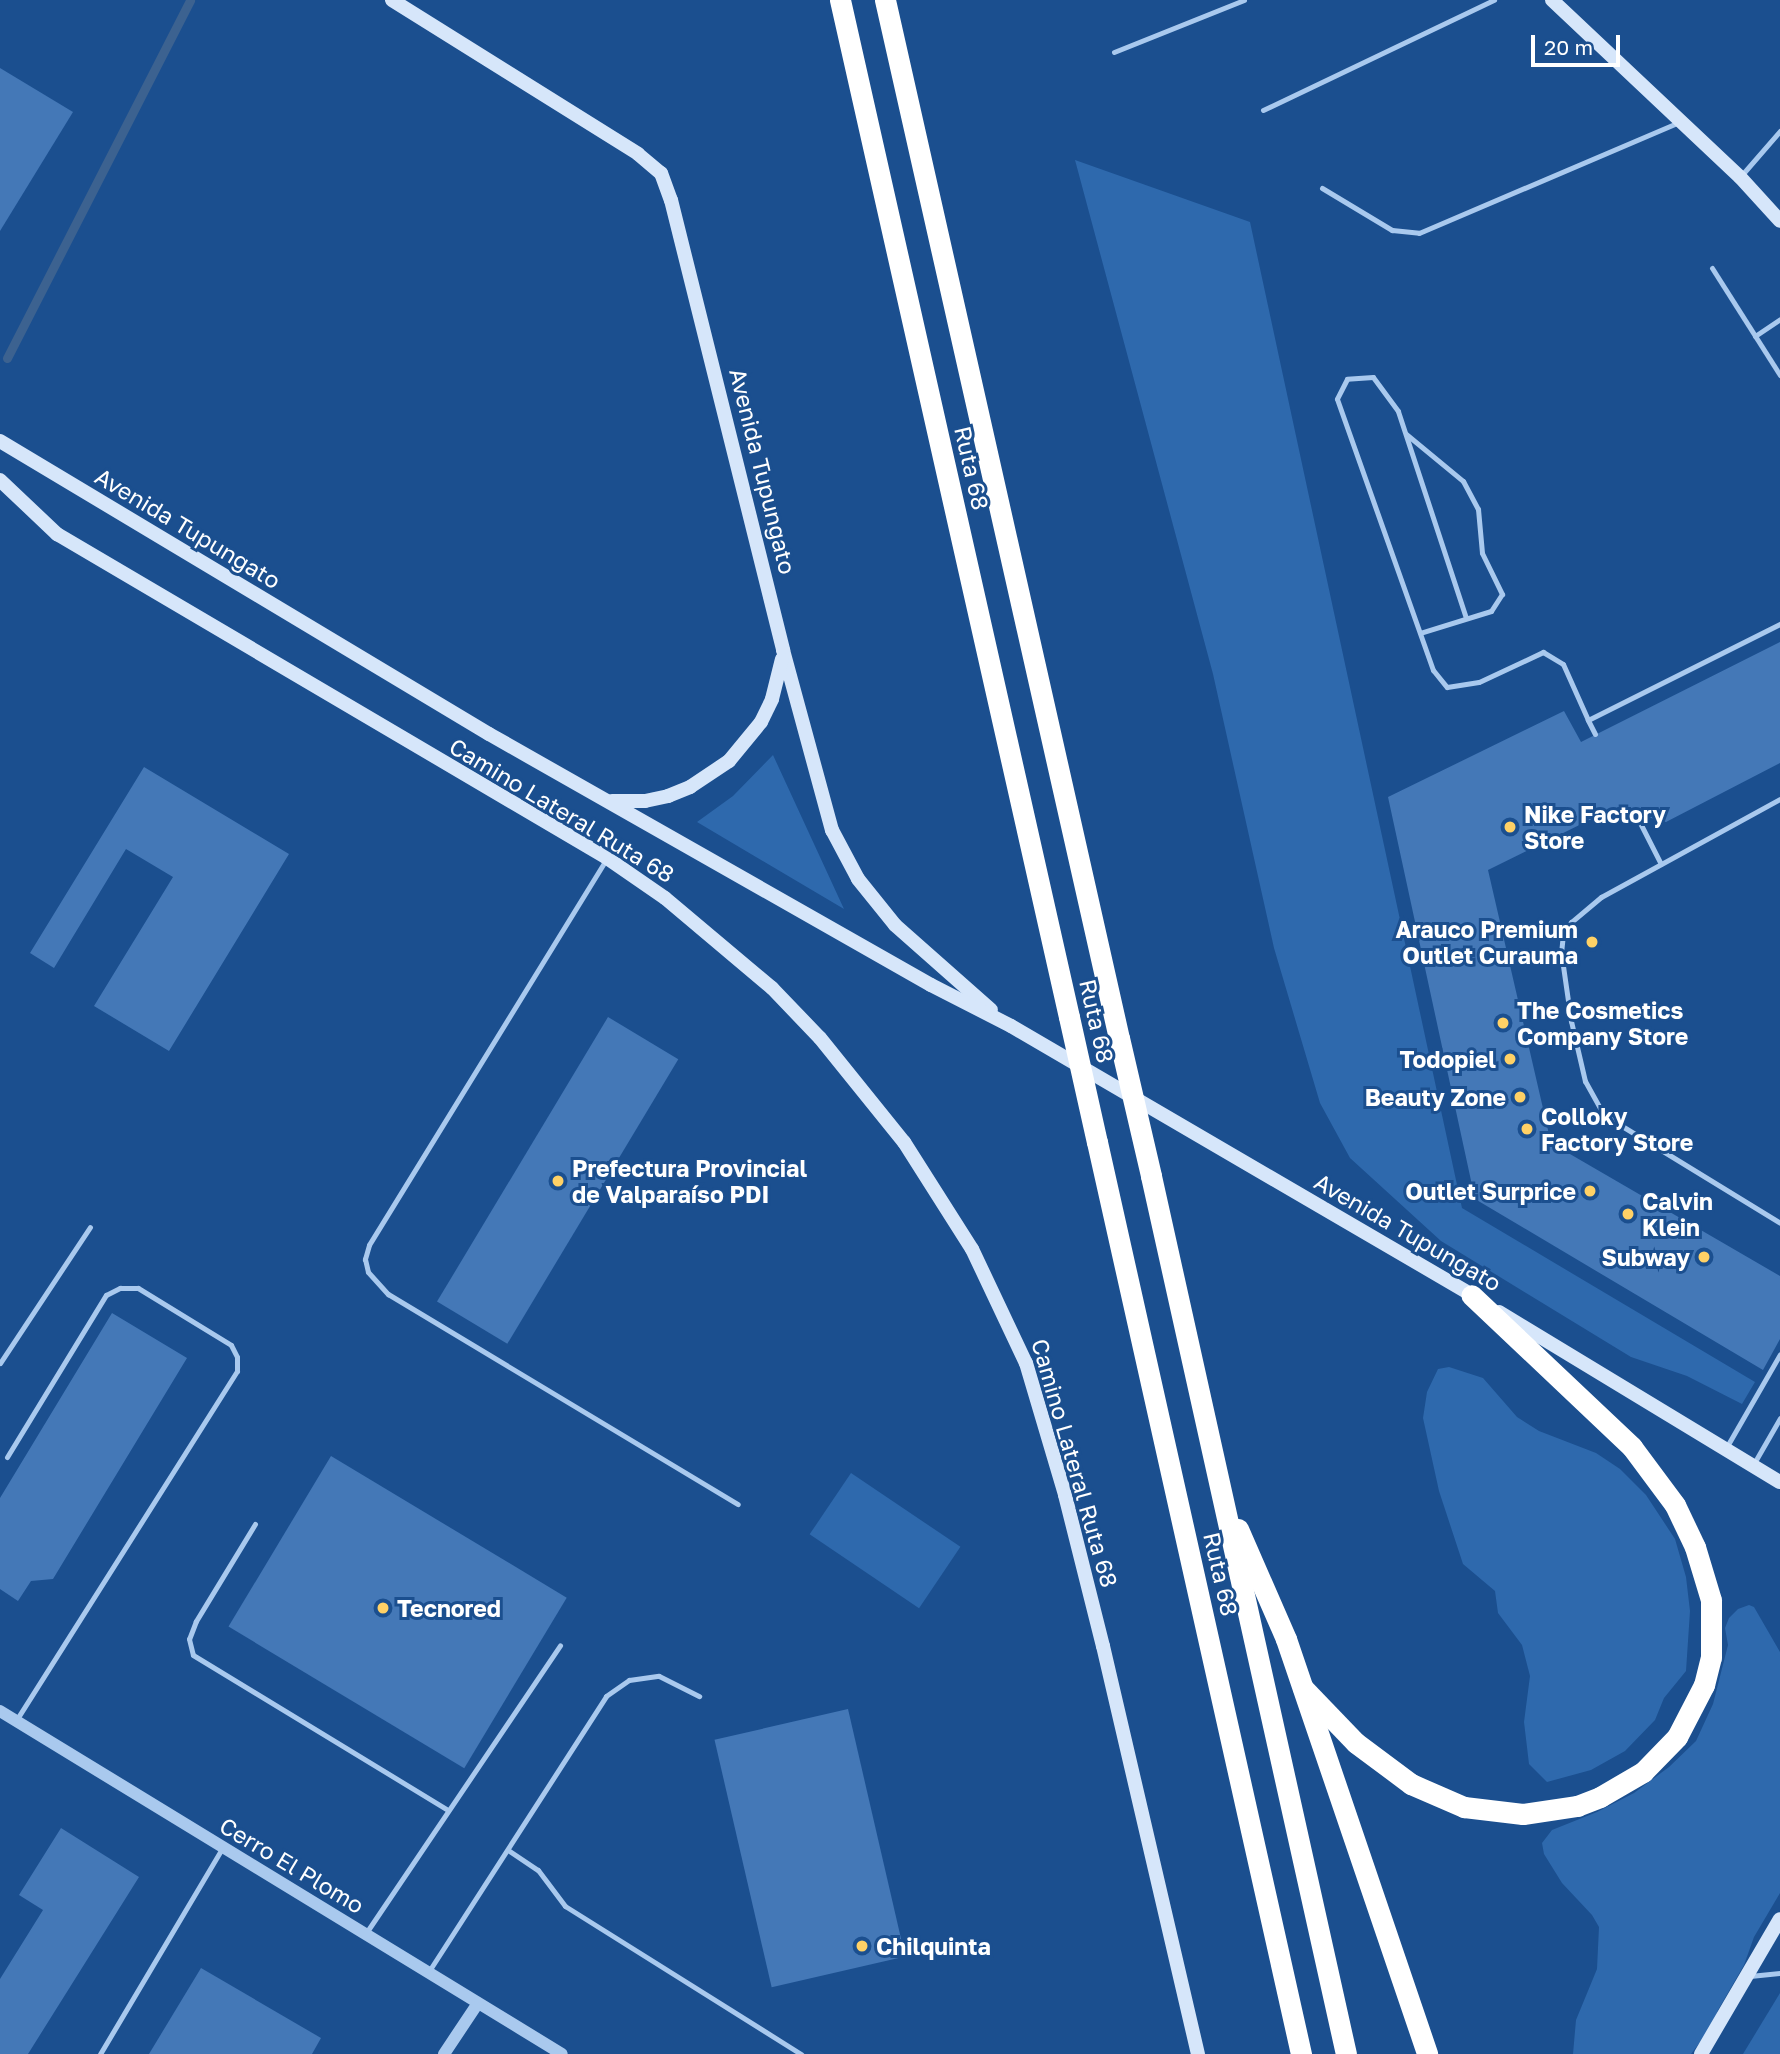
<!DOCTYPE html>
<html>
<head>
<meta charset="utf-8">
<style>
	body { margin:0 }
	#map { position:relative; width:1780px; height:2054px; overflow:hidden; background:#1b4f8f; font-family:"Golos Text",sans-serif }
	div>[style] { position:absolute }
	.green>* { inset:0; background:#2e69ad; transform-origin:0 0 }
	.stream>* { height:9px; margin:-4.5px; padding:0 4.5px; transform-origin:4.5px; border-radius:4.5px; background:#3c6290 }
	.building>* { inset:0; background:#4478b7; transform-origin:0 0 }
	.service>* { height:5px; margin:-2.5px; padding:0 2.5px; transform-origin:2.5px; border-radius:2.5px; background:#a9c9ee }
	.tertiary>* { height:12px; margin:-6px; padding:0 6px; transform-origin:6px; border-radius:6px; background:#a9c9ee }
	.secondary>* { height:14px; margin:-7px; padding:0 7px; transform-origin:7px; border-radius:7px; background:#d6e6fa }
	.motorway>* { height:21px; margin:-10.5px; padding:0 10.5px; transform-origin:10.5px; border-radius:10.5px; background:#fff }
	.motorway-bridge>* { height:21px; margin:-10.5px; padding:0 10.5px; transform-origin:10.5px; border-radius:10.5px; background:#fff }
	.dots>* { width:19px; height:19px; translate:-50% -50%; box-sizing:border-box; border:4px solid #1b4f8f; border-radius:50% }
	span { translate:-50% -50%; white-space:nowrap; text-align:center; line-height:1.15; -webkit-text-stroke:6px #1b4f8f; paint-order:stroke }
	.street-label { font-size:23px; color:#fff }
	.poi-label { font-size:23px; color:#fff; font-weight:700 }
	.left { translate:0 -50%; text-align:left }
	.right { translate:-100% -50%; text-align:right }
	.scale { position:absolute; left:1531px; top:35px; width:89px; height:32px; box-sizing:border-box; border:4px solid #fff; border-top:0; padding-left:9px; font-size:21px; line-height:24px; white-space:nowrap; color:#fff; -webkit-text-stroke:5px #1b4f8f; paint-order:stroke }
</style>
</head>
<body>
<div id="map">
	<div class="green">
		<div style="clip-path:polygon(1075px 160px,1250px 222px,1462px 1208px,1755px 1382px,1742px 1404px,1687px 1376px,1631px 1357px,1441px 1241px,1350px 1158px,1320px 1103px,1274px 948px,1213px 674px)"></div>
		<div style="clip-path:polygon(773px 755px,844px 909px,697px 822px,733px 796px)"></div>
		<div style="clip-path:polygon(1449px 1367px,1483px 1378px,1517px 1417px,1539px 1431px,1596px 1453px,1620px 1469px,1646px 1495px,1675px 1539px,1686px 1577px,1690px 1611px,1686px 1671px,1664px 1698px,1655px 1720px,1625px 1751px,1591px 1770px,1547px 1782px,1529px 1764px,1524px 1722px,1530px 1676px,1522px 1645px,1498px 1613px,1495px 1591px,1463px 1564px,1439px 1491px,1423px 1418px,1427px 1392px,1438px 1369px)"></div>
		<div style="left:851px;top:1473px;width:132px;height:74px;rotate:34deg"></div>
		<div style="clip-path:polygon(1749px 1605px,1754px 1607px,1780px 1652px,1780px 1893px,1754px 1937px,1744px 1965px,1718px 2010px,1711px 2028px,1691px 2054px,1573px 2054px,1576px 2020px,1597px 1969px,1599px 1927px,1592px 1915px,1562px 1883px,1544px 1854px,1542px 1843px,1552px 1830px,1597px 1812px,1634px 1793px,1669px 1767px,1696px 1741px,1713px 1704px,1728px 1645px,1725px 1628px,1729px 1618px,1738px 1609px)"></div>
		<div style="clip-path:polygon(1780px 1993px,1780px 2054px,1743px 2054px)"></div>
	</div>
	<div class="stream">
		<div style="left:7px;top:358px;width:402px;rotate:-62.9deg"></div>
	</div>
	<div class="building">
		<div style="clip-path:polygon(0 68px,73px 112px,0 231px)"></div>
		<div style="clip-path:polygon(1780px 642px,1780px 763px,1666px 822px,1614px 808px,1488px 870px,1551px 1143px,1780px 1276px,1780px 1339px,1763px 1370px,1475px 1199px,1388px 797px,1564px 711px,1581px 742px)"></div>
		<div style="clip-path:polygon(144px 767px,289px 854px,169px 1051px,94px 1006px,173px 877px,126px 849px,54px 968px,30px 953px)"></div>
		<div style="left:608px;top:1017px;width:82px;height:332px;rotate:31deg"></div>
		<div style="clip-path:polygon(112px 1313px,187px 1358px,53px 1579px,31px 1581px,18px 1601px,0 1589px,0 1498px)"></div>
		<div style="left:331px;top:1456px;width:275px;height:199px;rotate:31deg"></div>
		<div style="left:848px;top:1709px;width:254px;height:137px;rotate:77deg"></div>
		<div style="clip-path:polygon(61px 1828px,139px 1877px,28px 2054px,0 2054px,0 1979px,43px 1910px,19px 1895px)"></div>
		<div style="clip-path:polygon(201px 1968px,321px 2038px,312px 2054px,149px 2054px)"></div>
	</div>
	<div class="service">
		<div style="left:1114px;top:52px;width:140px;rotate:-21.8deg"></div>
		<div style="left:1263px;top:110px;width:256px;rotate:-25.5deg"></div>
		<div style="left:1740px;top:177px;width:61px;rotate:-49deg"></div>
		<div style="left:1322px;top:188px;width:82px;rotate:31deg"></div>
		<div style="left:1392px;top:230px;width:27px;rotate:6deg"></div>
		<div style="left:1419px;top:233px;width:283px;rotate:-23.1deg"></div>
		<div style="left:1712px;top:268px;width:127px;rotate:57.6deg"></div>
		<div style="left:1755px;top:336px;width:30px;rotate:-34deg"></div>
		<div style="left:1406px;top:434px;width:74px;rotate:39.5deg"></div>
		<div style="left:1463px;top:481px;width:32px;rotate:62deg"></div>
		<div style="left:1478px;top:509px;width:44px;rotate:84.8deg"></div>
		<div style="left:1482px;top:553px;width:46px;rotate:64deg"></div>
		<div style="left:1502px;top:594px;width:20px;rotate:123deg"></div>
		<div style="left:1491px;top:611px;width:74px;rotate:162.8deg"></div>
		<div style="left:1466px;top:618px;width:218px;rotate:-108.2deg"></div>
		<div style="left:1398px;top:411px;width:42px;rotate:-126.3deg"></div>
		<div style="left:1373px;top:377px;width:26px;rotate:176deg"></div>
		<div style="left:1347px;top:379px;width:22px;rotate:117deg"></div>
		<div style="left:1337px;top:399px;width:288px;rotate:70.5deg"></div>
		<div style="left:1433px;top:670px;width:22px;rotate:51deg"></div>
		<div style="left:1447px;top:687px;width:32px;rotate:-9deg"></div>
		<div style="left:1479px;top:682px;width:71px;rotate:-25.1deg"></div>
		<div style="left:1543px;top:652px;width:23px;rotate:31deg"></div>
		<div style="left:1563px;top:664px;width:61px;rotate:65.9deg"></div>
		<div style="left:1595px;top:734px;width:16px;rotate:-117deg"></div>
		<div style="left:1588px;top:720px;width:215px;rotate:-26.6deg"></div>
		<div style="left:1780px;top:799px;width:204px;rotate:151.3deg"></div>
		<div style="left:1601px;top:897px;width:39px;rotate:140deg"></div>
		<div style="left:1571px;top:922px;width:14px;rotate:124deg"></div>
		<div style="left:1563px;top:934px;width:18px;rotate:96deg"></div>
		<div style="left:1561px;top:952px;width:70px;rotate:81.8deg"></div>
		<div style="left:1571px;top:1021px;width:62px;rotate:76.9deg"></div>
		<div style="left:1585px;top:1081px;width:39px;rotate:61deg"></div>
		<div style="left:1604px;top:1115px;width:206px;rotate:31.5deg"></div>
		<div style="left:1635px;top:813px;width:57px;rotate:63deg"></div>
		<div style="left:607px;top:858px;width:454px;rotate:121.6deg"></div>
		<div style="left:369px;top:1245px;width:15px;rotate:106deg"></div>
		<div style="left:365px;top:1259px;width:13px;rotate:77deg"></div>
		<div style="left:368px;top:1272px;width:30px;rotate:48deg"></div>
		<div style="left:388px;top:1294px;width:408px;rotate:31deg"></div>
		<div style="left:0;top:1363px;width:163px;rotate:-56.5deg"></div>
		<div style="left:1726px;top:1448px;width:108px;rotate:-60.1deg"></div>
		<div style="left:7px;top:1457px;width:190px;rotate:-58.6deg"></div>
		<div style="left:106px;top:1295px;width:16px;rotate:-27deg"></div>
		<div style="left:120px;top:1288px;width:18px"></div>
		<div style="left:138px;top:1288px;width:109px;rotate:31.5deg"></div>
		<div style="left:231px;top:1345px;width:13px;rotate:63deg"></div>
		<div style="left:237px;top:1357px;width:14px;rotate:90deg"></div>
		<div style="left:237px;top:1371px;width:414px;rotate:122.3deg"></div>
		<div style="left:1753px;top:1465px;width:54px;rotate:-60.1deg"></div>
		<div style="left:255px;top:1524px;width:114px;rotate:121.3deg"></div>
		<div style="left:196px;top:1621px;width:19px;rotate:111deg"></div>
		<div style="left:189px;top:1639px;width:16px;rotate:76deg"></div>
		<div style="left:193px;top:1655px;width:298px;rotate:31.3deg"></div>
		<div style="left:508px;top:1850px;width:36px;rotate:34deg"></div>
		<div style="left:538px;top:1870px;width:45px;rotate:53.1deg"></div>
		<div style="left:565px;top:1906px;width:279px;rotate:32.1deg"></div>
		<div style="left:366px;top:1933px;width:347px;rotate:-56deg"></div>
		<div style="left:429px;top:1971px;width:327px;rotate:-57.2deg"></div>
		<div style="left:606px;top:1696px;width:28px;rotate:-35deg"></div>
		<div style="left:629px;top:1680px;width:30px;rotate:-8deg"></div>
		<div style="left:659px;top:1676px;width:45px;rotate:26.6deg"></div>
		<div style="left:1750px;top:1976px;width:30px;rotate:-6deg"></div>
		<div style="left:100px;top:2054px;width:241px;rotate:-59.3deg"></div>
	</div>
	<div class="tertiary">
		<div style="left:0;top:1711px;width:658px;rotate:31.4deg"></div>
		<div style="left:444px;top:2054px;width:61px;rotate:-56.3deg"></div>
	</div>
	<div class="secondary">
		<div style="left:392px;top:0;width:290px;rotate:32deg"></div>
		<div style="left:638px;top:154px;width:30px;rotate:40deg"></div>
		<div style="left:661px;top:173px;width:29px;rotate:70deg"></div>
		<div style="left:671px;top:200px;width:464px;rotate:76deg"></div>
		<div style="left:783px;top:650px;width:187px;rotate:74.8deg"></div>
		<div style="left:832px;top:830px;width:55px;rotate:62deg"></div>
		<div style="left:858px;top:879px;width:59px;rotate:51.2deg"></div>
		<div style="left:895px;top:925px;width:128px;rotate:41.5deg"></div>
		<div style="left:1552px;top:0;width:258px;rotate:43.3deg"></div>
		<div style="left:1740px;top:177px;width:59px;rotate:47.7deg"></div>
		<div style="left:0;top:441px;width:570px;rotate:30.93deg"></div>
		<div style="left:489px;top:734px;width:508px;rotate:29.59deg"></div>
		<div style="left:931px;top:985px;width:90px;rotate:27.1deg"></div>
		<div style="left:1011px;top:1026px;width:542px;rotate:30.26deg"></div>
		<div style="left:0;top:480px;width:79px;rotate:43.5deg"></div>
		<div style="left:57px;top:534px;width:638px;rotate:30.5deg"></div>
		<div style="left:607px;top:858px;width:70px;rotate:34.6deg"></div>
		<div style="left:665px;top:898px;width:140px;rotate:40.1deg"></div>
		<div style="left:772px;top:988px;width:69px;rotate:46.2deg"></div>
		<div style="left:820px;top:1038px;width:134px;rotate:51.1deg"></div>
		<div style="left:904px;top:1142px;width:127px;rotate:57.6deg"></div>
		<div style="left:972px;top:1249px;width:126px;rotate:64.7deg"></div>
		<div style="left:1026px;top:1363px;width:138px;rotate:73.5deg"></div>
		<div style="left:1065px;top:1495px;width:156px;rotate:75.9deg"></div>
		<div style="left:1103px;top:1646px;width:419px;rotate:76.9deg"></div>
		<div style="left:612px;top:801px;width:33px"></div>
		<div style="left:645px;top:801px;width:24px;rotate:-12deg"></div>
		<div style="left:668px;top:796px;width:24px;rotate:-22deg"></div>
		<div style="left:690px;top:787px;width:47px;rotate:-33.7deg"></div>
		<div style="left:729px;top:761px;width:50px;rotate:-50.6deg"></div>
		<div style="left:761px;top:722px;width:25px;rotate:-64deg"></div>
		<div style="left:772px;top:699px;width:41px;rotate:-76deg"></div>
		<div style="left:1499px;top:1312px;width:328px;rotate:31.2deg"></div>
		<div style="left:1701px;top:2054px;width:156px;rotate:-59.7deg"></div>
	</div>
	<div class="motorway">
		<div style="left:840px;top:0;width:1042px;rotate:77.31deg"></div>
		<div style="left:885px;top:0;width:1064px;rotate:77.3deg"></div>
		<div style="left:1097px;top:1142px;width:935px;rotate:77.39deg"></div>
		<div style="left:1151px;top:1176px;width:899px;rotate:77.48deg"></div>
		<div style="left:1238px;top:1529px;width:120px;rotate:66.4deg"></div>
		<div style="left:1286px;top:1639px;width:438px;rotate:71.2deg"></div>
		<div style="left:1303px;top:1688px;width:76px;rotate:46.1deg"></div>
		<div style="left:1356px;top:1743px;width:69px;rotate:36.7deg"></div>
		<div style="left:1411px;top:1784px;width:58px;rotate:23.5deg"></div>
		<div style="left:1464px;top:1807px;width:59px;rotate:6.8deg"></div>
		<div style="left:1523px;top:1814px;width:55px;rotate:-8.4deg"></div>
		<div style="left:1577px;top:1806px;width:25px;rotate:-21deg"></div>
		<div style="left:1600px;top:1797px;width:50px;rotate:-30.2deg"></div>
		<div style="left:1643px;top:1772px;width:49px;rotate:-45.8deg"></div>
		<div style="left:1677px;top:1737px;width:59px;rotate:-62.6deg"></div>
		<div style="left:1704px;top:1685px;width:29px;rotate:-76deg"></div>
		<div style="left:1711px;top:1657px;width:57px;rotate:-90deg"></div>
		<div style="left:1711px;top:1600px;width:55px;rotate:-106.8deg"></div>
		<div style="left:1695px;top:1547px;width:47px;rotate:-115.5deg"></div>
		<div style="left:1675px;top:1505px;width:72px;rotate:-126.6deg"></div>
		<div style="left:1632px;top:1447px;width:221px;rotate:-136.6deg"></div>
	</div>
	<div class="motorway-bridge">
		<div style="left:1069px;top:1017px;width:128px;rotate:77.4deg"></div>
		<div style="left:1119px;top:1038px;width:142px;rotate:76.9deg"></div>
	</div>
	<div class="dots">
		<div style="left:1510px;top:827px;background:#ffd166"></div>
		<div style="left:1592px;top:942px;background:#ffd166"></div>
		<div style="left:1503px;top:1023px;background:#ffd166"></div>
		<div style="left:1510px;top:1059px;background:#ffd166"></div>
		<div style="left:1520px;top:1097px;background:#ffd166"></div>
		<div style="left:1527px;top:1129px;background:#ffd166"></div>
		<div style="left:558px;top:1181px;background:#ffd166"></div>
		<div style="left:1590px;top:1191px;background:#ffd166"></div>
		<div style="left:1628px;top:1214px;background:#ffd166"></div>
		<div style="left:1704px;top:1257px;background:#ffd166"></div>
		<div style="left:383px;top:1608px;background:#ffd166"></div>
		<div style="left:862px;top:1946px;background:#ffd166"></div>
	</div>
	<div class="street-label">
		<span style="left:972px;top:468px;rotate:77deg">Ruta 68</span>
		<span style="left:763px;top:471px;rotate:76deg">Avenida Tupungato</span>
		<span style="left:188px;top:528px;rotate:31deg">Avenida Tupungato</span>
		<span style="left:562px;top:810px;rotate:31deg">Camino Lateral Ruta 68</span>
		<span style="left:1097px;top:1021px;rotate:77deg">Ruta 68</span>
		<span style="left:1408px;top:1232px;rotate:30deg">Avenida Tupungato</span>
		<span style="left:1075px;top:1463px;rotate:74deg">Camino Lateral Ruta 68</span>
		<span style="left:1221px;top:1574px;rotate:77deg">Ruta 68</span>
		<span style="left:292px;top:1865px;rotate:31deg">Cerro El Plomo</span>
	</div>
	<div class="poi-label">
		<span class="left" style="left:1524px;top:827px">Nike Factory<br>Store</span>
		<span class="right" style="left:1578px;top:942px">Arauco Premium<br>Outlet Curauma</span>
		<span class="left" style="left:1517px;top:1023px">The Cosmetics<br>Company Store</span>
		<span class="right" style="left:1496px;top:1059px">Todopiel</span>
		<span class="right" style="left:1506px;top:1097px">Beauty Zone</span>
		<span class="left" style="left:1541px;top:1129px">Colloky<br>Factory Store</span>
		<span class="left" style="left:572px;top:1181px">Prefectura Provincial<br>de Valparaíso PDI</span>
		<span class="right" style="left:1576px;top:1191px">Outlet Surprice</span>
		<span class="left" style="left:1642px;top:1214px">Calvin<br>Klein</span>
		<span class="right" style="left:1690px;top:1257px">Subway</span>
		<span class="left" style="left:397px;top:1608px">Tecnored</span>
		<span class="left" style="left:876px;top:1946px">Chilquinta</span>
	</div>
	<div class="scale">20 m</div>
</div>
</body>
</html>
